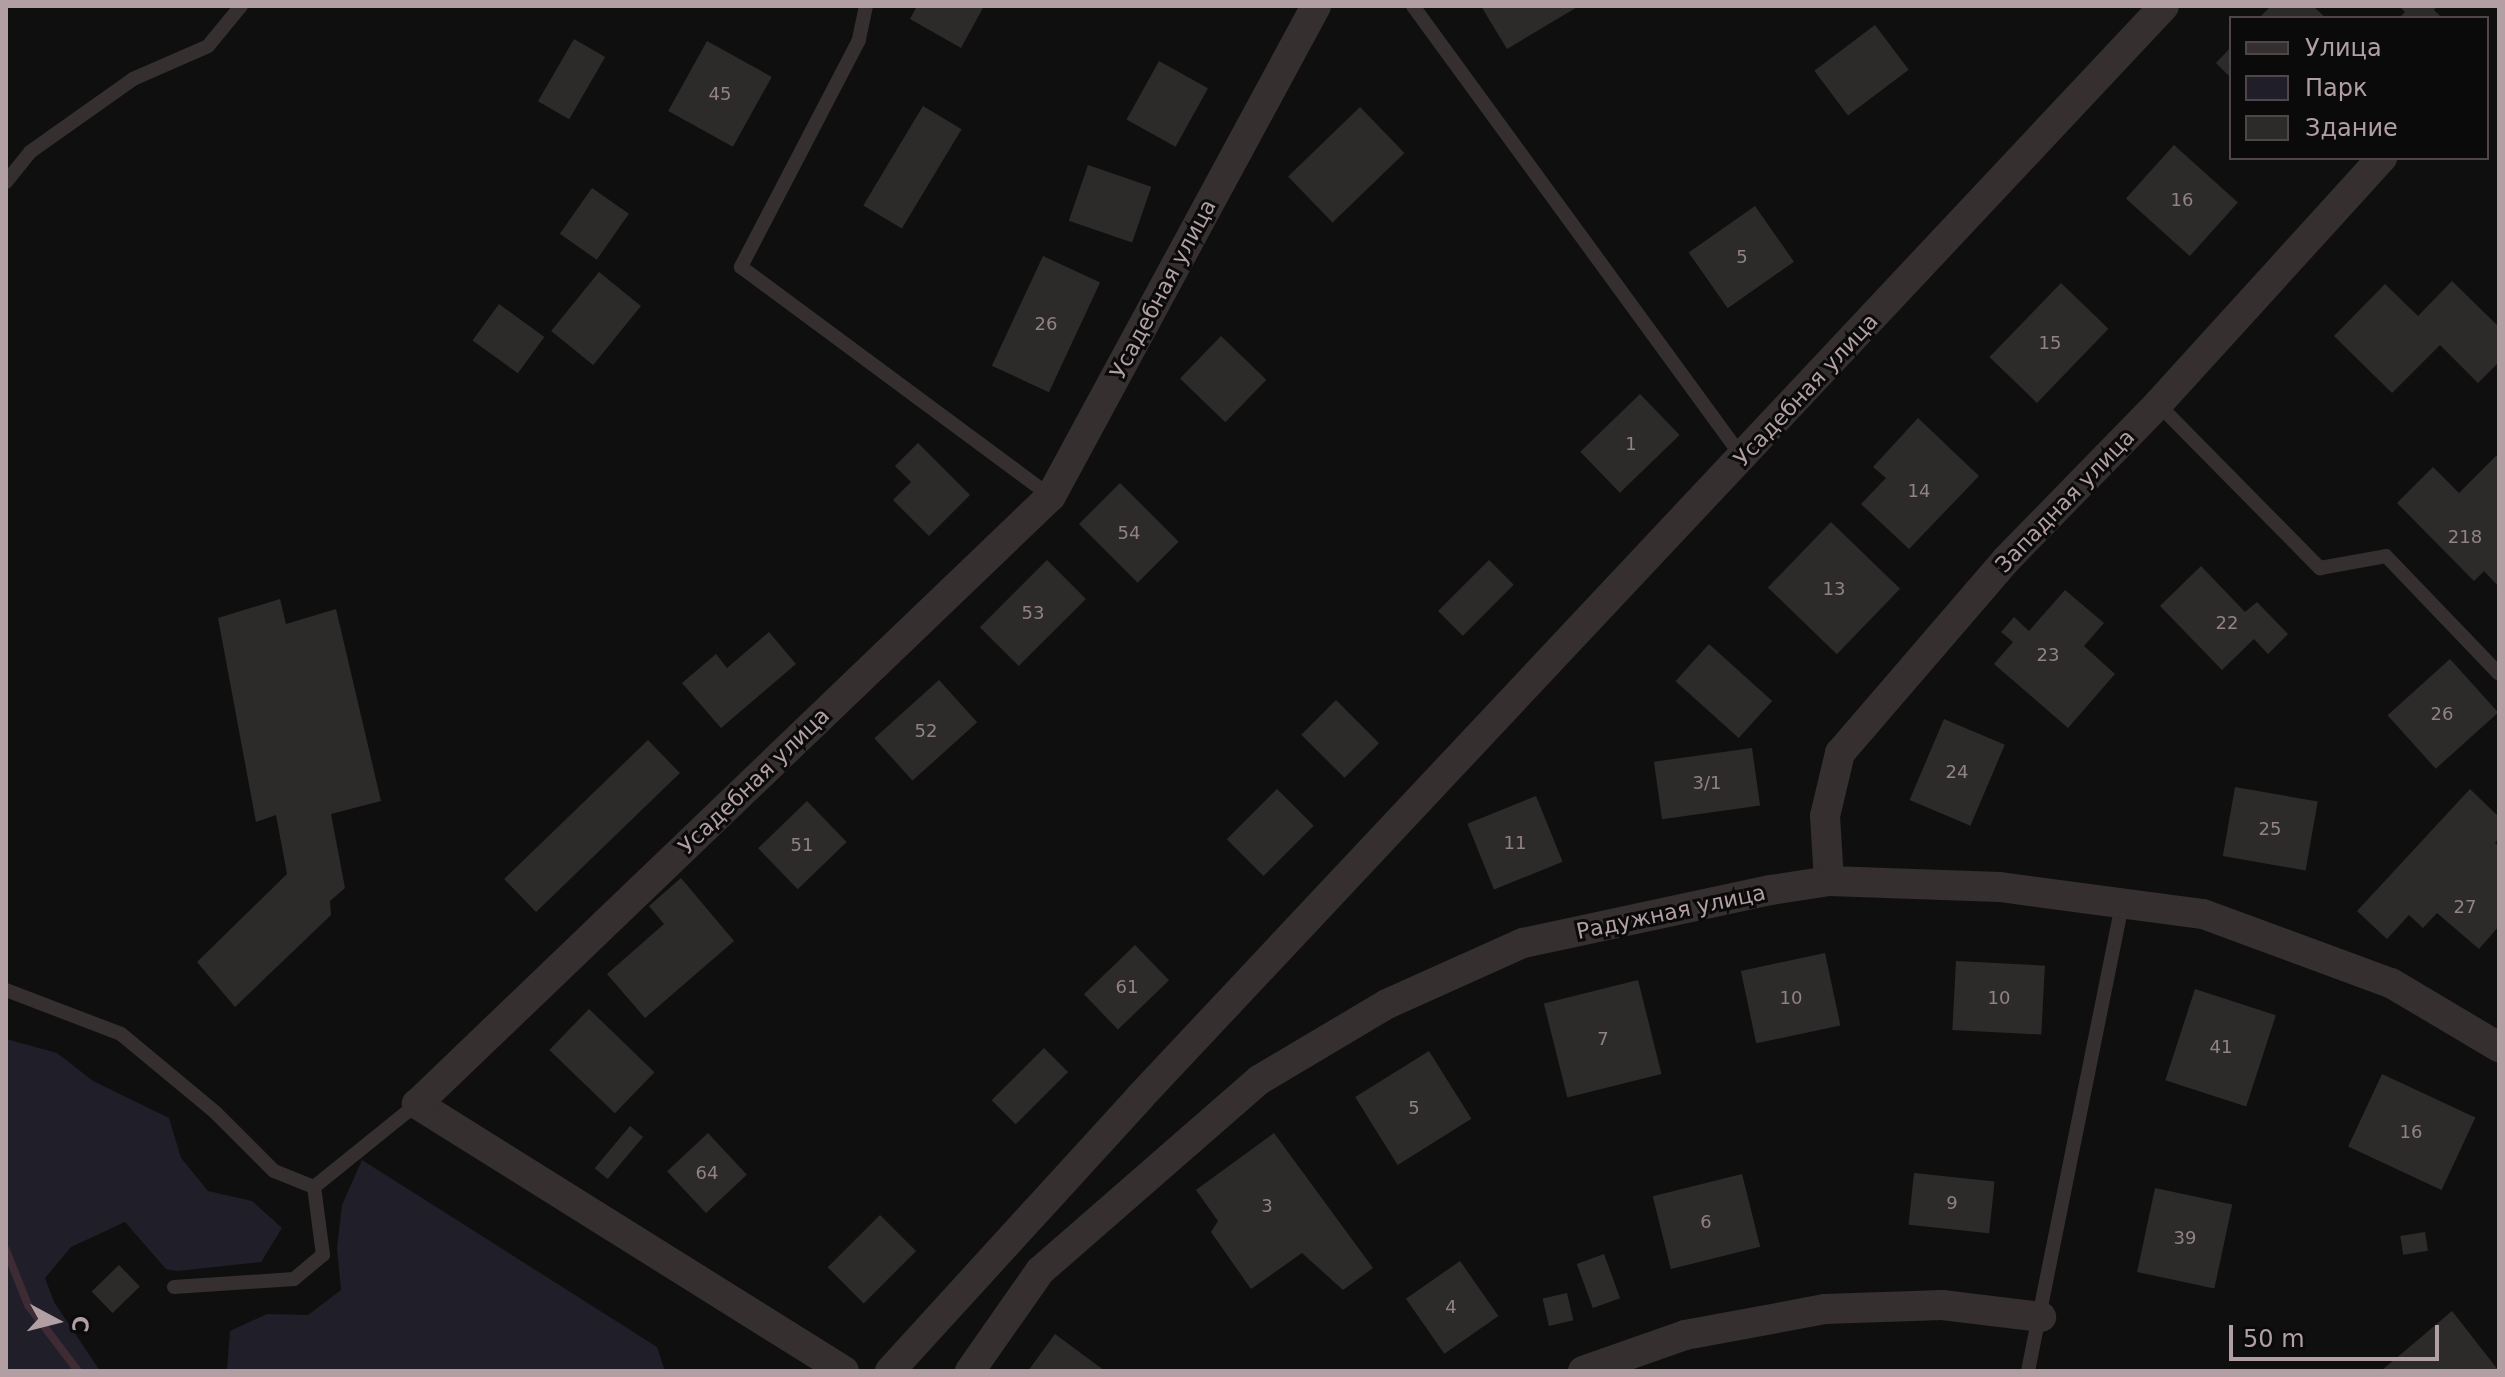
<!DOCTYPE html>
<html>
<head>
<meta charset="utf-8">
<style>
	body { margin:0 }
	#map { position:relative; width:2505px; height:1377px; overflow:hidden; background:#100f0f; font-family:"DejaVu Sans",sans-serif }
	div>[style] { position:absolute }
	.green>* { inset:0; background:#201e28 }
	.stream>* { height:8px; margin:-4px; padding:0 4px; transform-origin:4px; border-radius:4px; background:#3e2b34 }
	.building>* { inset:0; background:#2d2a2a; transform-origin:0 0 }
	.lane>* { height:14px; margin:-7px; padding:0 7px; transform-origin:7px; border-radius:7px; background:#352f30 }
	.street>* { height:30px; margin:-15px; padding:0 15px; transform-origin:15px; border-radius:15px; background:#352f30 }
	span { translate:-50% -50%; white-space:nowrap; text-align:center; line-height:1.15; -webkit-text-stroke:6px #0b0a0a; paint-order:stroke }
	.number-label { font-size:18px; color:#918285 }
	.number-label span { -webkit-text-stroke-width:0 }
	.street-label { font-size:22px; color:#b29fa3 }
	.frame { position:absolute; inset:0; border:8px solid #b29fa3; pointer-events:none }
	.legend { position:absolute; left:2229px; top:16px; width:260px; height:144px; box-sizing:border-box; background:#0b0a0a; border:2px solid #4e4647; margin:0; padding:10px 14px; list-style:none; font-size:24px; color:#b29fa3 }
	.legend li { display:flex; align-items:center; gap:16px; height:40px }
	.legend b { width:40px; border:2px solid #4e4647 }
	.north { position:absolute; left:16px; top:1281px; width:80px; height:80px; -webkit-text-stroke:6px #0b0a0a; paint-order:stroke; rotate:97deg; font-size:22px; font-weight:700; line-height:32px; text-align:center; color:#b29fa3 }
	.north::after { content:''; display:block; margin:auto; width:28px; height:36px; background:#b29fa3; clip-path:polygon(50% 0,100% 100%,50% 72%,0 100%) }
	.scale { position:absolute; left:2229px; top:1325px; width:210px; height:36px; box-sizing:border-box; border:4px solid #b29fa3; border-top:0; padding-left:10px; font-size:24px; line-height:28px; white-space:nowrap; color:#b29fa3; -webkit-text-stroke:6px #0b0a0a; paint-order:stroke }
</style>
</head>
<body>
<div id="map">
	<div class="green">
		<div style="clip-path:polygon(6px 1039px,57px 1053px,93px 1081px,169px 1118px,181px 1158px,208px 1191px,252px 1201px,282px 1228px,261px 1262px,177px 1271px,166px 1269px,125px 1222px,71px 1247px,45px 1278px,54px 1302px,100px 1371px,6px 1371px)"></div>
		<div style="clip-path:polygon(362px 1160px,657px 1347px,665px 1371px,227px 1371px,230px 1331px,267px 1314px,308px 1315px,341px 1290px,337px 1248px,342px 1205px)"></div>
	</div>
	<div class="stream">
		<div style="left:6px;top:1250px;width:59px;rotate:68.2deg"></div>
		<div style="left:28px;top:1305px;width:83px;rotate:52.9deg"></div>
	</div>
	<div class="building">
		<div style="clip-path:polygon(917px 6px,984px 6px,961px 48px,910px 19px)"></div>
		<div style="clip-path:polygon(1481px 6px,1579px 6px,1507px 49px)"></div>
		<div style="clip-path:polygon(2271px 6px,2313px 6px,2326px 18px,2259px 18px)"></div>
		<div style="clip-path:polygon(2399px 6px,2437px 6px,2434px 10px,2442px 18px,2399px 18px,2405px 12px)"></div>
		<div style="left:1875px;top:25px;width:56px;height:76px;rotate:53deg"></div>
		<div style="left:574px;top:39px;width:36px;height:72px;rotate:30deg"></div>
		<div style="left:707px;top:41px;width:74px;height:80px;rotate:29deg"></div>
		<div style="clip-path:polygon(2231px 47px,2231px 78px,2216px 63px)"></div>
		<div style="left:1159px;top:61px;width:56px;height:67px;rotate:29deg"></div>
		<div style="left:923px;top:106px;width:45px;height:116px;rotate:31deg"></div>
		<div style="left:1360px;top:107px;width:64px;height:100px;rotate:46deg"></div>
		<div style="left:2174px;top:145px;width:86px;height:72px;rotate:42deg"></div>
		<div style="left:1088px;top:165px;width:67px;height:59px;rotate:19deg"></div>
		<div style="left:592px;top:188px;width:45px;height:56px;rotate:35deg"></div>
		<div style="left:1755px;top:206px;width:68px;height:81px;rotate:55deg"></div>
		<div style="left:1043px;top:256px;width:63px;height:121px;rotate:25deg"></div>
		<div style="left:599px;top:272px;width:54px;height:76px;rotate:39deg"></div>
		<div style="clip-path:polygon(2452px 281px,2499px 327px,2499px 362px,2478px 383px,2440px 345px,2392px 393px,2334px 336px,2385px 284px,2418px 316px)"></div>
		<div style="left:2061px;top:283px;width:66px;height:103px;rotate:44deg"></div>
		<div style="left:499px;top:304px;width:56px;height:45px;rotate:36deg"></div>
		<div style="left:1221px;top:336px;width:63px;height:59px;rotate:44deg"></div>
		<div style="left:1640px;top:394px;width:57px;height:83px;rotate:46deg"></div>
		<div style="clip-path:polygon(1918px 418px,1979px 476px,1909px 549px,1861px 504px,1886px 478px,1873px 467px)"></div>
		<div style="clip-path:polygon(918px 443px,970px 495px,929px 536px,893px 500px,911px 482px,895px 466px)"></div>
		<div style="clip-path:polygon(2496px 456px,2499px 458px,2499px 587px,2484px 571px,2474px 581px,2397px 503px,2433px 467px,2459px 493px)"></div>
		<div style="left:1120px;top:483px;width:83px;height:58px;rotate:45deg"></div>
		<div style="left:1831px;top:522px;width:96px;height:91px;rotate:44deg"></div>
		<div style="left:1047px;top:560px;width:55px;height:95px;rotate:45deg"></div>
		<div style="left:1489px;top:560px;width:35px;height:72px;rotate:45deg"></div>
		<div style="clip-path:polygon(2201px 566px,2245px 612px,2257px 602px,2288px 634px,2268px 654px,2254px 639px,2222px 670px,2160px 606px)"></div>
		<div style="clip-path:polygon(2065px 590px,2104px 623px,2084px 646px,2115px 674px,2068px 728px,1994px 664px,2013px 642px,2001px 632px,2014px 617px,2029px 631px)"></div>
		<div style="clip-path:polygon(280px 599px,286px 624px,336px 609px,381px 801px,331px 814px,345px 888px,330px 901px,331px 915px,235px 1007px,197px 962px,287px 874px,276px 815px,256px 822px,218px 618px)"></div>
		<div style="clip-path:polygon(769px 632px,796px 664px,721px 728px,682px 683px,716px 654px,727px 668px)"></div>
		<div style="left:1709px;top:644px;width:85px;height:50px;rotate:42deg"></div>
		<div style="left:2450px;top:659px;width:72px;height:84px;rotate:48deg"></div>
		<div style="left:939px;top:680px;width:57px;height:87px;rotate:48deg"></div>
		<div style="left:1336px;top:700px;width:61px;height:49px;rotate:45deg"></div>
		<div style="left:1944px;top:719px;width:66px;height:88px;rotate:23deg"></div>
		<div style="left:648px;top:740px;width:46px;height:200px;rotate:46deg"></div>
		<div style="left:1752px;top:748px;width:58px;height:99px;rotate:82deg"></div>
		<div style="left:2235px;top:787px;width:84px;height:70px;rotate:10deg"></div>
		<div style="left:1277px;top:789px;width:52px;height:71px;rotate:45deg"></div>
		<div style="clip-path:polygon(2470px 789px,2499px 817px,2499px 838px,2495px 843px,2499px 847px,2499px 926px,2479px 949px,2437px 913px,2423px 928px,2409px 915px,2387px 939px,2357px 911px)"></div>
		<div style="left:1536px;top:796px;width:71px;height:74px;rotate:68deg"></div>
		<div style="left:807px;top:801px;width:57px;height:68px;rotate:46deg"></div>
		<div style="clip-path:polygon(681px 878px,734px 941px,645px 1018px,607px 974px,664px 924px,649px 906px)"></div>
		<div style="left:1135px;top:945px;width:49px;height:71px;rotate:46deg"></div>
		<div style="left:1825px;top:953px;width:74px;height:86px;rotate:78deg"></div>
		<div style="left:1956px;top:961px;width:89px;height:69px;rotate:3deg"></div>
		<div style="left:1638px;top:980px;width:97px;height:97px;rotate:76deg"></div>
		<div style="left:2195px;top:989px;width:85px;height:96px;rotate:18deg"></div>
		<div style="left:589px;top:1009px;width:91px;height:57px;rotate:44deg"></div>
		<div style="left:1044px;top:1048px;width:34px;height:74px;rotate:45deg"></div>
		<div style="left:1429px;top:1051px;width:80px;height:87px;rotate:58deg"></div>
		<div style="left:2382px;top:1074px;width:103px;height:80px;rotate:25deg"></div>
		<div style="left:630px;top:1126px;width:17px;height:55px;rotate:40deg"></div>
		<div style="left:708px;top:1133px;width:57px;height:56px;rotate:47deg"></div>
		<div style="clip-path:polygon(1274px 1133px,1373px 1268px,1343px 1290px,1302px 1253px,1251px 1289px,1211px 1232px,1218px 1221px,1196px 1190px)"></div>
		<div style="left:1914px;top:1173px;width:81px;height:52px;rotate:6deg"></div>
		<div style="left:1742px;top:1174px;width:75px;height:92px;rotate:76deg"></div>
		<div style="left:2155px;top:1188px;width:79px;height:86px;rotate:12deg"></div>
		<div style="left:880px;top:1215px;width:51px;height:74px;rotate:45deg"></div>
		<div style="left:2425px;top:1232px;width:19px;height:25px;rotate:81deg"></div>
		<div style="left:1604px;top:1254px;width:47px;height:29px;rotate:70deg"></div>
		<div style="left:1460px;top:1261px;width:67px;height:66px;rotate:55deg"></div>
		<div style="left:119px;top:1265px;width:30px;height:38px;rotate:46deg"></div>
		<div style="left:1567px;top:1293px;width:28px;height:25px;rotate:77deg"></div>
		<div style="clip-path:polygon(2452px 1311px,2499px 1371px,2381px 1371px)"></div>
		<div style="clip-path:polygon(1055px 1334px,1105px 1371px,1028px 1371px)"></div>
	</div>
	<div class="lane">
		<div style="left:866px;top:6px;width:35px;rotate:102deg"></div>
		<div style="left:859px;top:40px;width:256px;rotate:117.5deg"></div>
		<div style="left:741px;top:267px;width:385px;rotate:36.5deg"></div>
		<div style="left:1413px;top:6px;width:560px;rotate:53.87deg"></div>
		<div style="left:6px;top:182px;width:38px;rotate:-51deg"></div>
		<div style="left:30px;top:152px;width:126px;rotate:-35.3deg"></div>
		<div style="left:133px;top:79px;width:82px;rotate:-23.7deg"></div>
		<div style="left:208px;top:46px;width:52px;rotate:-50.5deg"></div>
		<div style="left:2158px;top:404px;width:231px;rotate:45.4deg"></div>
		<div style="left:2320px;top:568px;width:67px;rotate:-10.3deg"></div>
		<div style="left:2386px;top:556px;width:163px;rotate:46.2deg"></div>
		<div style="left:6px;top:990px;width:123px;rotate:20.9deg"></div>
		<div style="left:121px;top:1034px;width:122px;rotate:39.7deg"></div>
		<div style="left:215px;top:1112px;width:83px;rotate:45deg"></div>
		<div style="left:274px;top:1171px;width:43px;rotate:21.8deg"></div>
		<div style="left:314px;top:1187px;width:132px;rotate:-38.9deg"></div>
		<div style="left:174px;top:1287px;width:120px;rotate:-3.8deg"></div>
		<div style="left:294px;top:1279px;width:38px;rotate:-40deg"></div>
		<div style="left:323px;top:1255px;width:69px;rotate:-97.5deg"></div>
		<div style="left:2028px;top:1371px;width:477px;rotate:-78.6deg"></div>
	</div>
	<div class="street">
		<div style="left:1829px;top:881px;width:65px;rotate:-93.5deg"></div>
		<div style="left:1825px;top:816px;width:65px;rotate:-76.6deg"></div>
		<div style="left:1840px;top:753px;width:255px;rotate:-49.3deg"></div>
		<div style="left:2006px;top:560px;width:218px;rotate:-45.7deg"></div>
		<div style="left:2158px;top:404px;width:333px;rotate:-47.7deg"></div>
		<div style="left:844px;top:1371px;width:504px;rotate:-147.98deg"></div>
		<div style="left:417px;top:1104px;width:878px;rotate:-43.8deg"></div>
		<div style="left:1051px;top:496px;width:557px;rotate:-61.59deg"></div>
		<div style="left:890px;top:1371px;width:371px;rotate:-47.6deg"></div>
		<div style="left:1140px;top:1097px;width:1496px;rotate:-46.81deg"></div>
		<div style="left:970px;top:1371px;width:122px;rotate:-55deg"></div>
		<div style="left:1040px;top:1271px;width:291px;rotate:-41.1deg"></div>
		<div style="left:1259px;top:1080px;width:149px;rotate:-30.7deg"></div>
		<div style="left:1387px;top:1004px;width:149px;rotate:-24.2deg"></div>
		<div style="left:1523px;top:943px;width:254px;rotate:-12.1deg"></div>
		<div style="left:1771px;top:890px;width:59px;rotate:-8.8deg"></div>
		<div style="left:1829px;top:881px;width:171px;rotate:2deg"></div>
		<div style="left:2000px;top:887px;width:205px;rotate:7.6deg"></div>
		<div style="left:2203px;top:914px;width:200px;rotate:20.2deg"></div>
		<div style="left:2391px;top:983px;width:126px;rotate:30.7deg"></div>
		<div style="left:1583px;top:1371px;width:108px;rotate:-19.4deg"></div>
		<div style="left:1685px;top:1335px;width:142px;rotate:-10.5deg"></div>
		<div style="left:1825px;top:1309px;width:117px;rotate:-2deg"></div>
		<div style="left:1942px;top:1305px;width:100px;rotate:6.9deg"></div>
	</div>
	<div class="number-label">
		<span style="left:720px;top:94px">45</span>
		<span style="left:2182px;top:200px">16</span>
		<span style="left:1742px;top:257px">5</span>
		<span style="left:1046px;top:324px">26</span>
		<span style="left:2050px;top:343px">15</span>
		<span style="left:1631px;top:444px">1</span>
		<span style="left:1919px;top:491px">14</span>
		<span style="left:1129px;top:533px">54</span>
		<span style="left:2465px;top:537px">218</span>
		<span style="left:1834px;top:589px">13</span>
		<span style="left:1033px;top:613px">53</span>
		<span style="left:2227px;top:623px">22</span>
		<span style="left:2048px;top:655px">23</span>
		<span style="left:2442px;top:714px">26</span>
		<span style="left:926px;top:731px">52</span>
		<span style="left:1957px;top:772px">24</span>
		<span style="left:1707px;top:783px">3/1</span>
		<span style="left:2270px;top:829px">25</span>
		<span style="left:1515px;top:843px">11</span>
		<span style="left:802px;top:845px">51</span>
		<span style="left:2465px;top:907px">27</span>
		<span style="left:1127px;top:987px">61</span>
		<span style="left:1791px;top:998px">10</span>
		<span style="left:1999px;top:998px">10</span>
		<span style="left:1603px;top:1039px">7</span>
		<span style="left:2221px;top:1047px">41</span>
		<span style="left:1414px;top:1108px">5</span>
		<span style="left:2411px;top:1132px">16</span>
		<span style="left:707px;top:1173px">64</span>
		<span style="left:1952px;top:1203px">9</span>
		<span style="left:1267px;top:1206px">3</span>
		<span style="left:1706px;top:1222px">6</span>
		<span style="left:2185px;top:1238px">39</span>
		<span style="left:1451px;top:1307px">4</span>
	</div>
	<div class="street-label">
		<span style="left:1163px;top:289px;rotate:-62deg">Усадебная улица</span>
		<span style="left:1806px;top:390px;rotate:-47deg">Усадебная улица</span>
		<span style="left:2065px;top:501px;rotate:-46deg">Западная улица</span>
		<span style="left:754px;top:781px;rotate:-44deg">Усадебная улица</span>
		<span style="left:1671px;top:912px;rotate:-12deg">Радужная улица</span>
	</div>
	<div class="frame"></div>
	<ul class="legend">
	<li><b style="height:10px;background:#352f30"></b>Улица</li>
	<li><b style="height:22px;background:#201e28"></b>Парк</li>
	<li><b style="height:22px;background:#2d2a2a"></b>Здание</li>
	</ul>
	<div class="north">С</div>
	<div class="scale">50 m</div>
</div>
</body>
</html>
